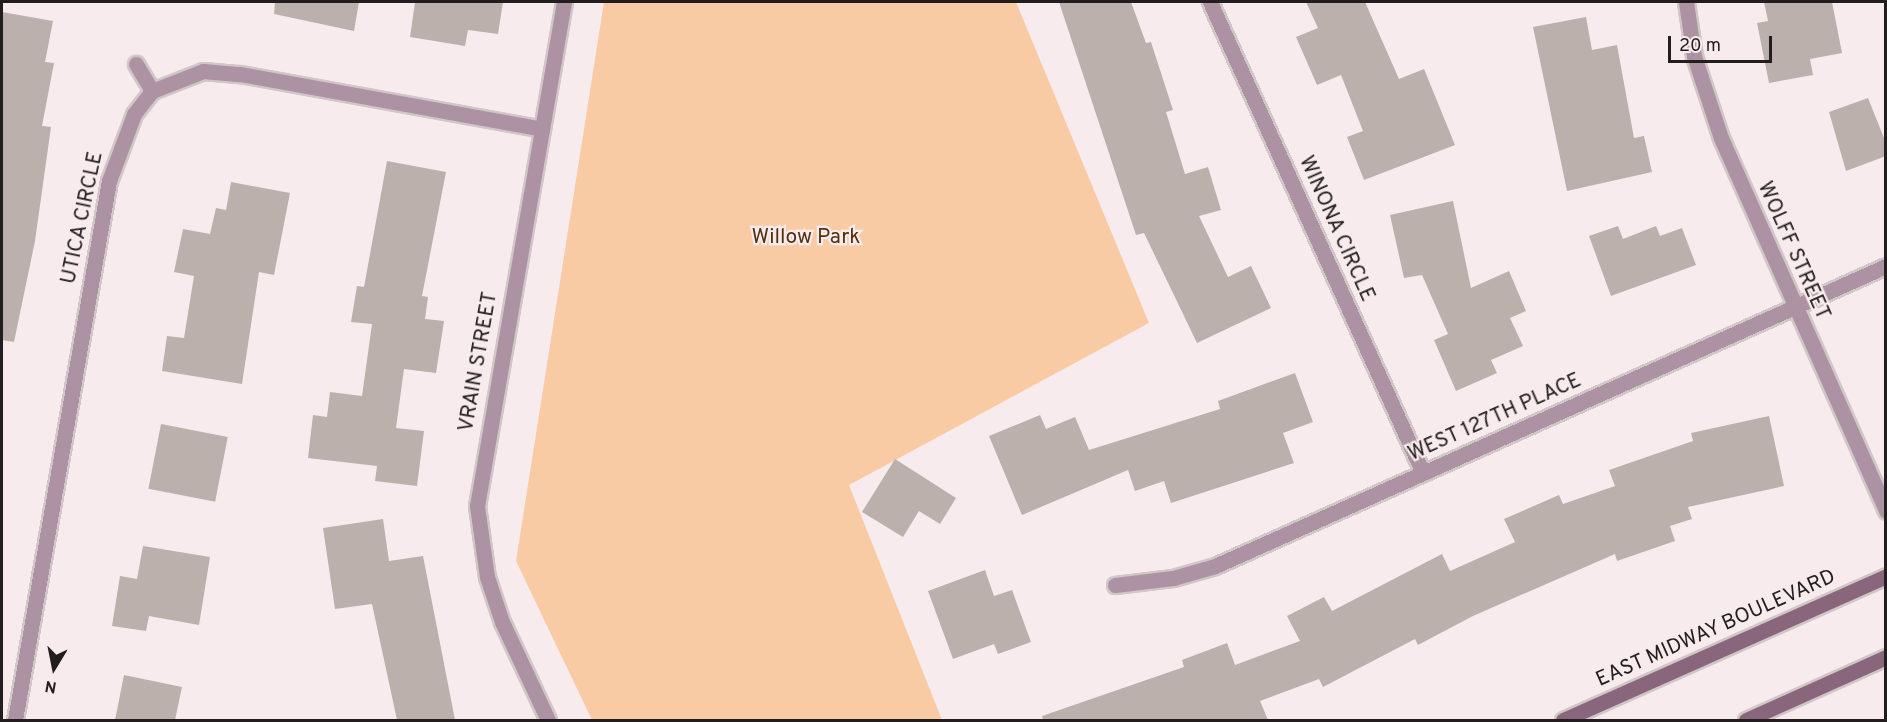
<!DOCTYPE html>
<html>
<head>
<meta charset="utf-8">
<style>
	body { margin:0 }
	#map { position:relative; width:1887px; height:722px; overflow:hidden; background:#f8ebed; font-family:Overpass,sans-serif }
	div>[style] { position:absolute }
	.green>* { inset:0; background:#f8cba4 }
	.building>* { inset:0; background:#bcb0ad; transform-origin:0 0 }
	.roads { filter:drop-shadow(2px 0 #d1c6c8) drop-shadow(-2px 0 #d1c6c8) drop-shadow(0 2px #d1c6c8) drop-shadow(0 -2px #d1c6c8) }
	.street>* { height:15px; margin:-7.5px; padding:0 7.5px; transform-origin:7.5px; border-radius:7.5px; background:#ac92a2 }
	.secondary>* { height:15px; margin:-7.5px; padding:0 7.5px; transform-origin:7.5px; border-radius:7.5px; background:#8a667d }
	span { translate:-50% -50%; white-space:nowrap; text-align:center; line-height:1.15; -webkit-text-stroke:4.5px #f8ebed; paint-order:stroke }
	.street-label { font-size:21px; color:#221d1e }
	.park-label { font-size:21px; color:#53310f }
	.frame { position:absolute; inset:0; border:3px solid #221d1e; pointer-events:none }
	.north { position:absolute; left:24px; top:638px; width:60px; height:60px; -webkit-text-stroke:4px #f8ebed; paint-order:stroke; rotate:190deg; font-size:16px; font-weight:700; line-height:24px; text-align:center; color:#221d1e }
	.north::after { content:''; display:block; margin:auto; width:21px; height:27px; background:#221d1e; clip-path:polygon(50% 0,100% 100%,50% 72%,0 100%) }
	.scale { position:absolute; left:1668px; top:36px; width:104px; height:27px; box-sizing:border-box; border:3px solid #221d1e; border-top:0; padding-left:8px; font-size:18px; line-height:21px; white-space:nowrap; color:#221d1e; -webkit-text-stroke:4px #f8ebed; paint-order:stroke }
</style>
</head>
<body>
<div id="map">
	<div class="green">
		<div style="clip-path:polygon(604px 2px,1016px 2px,1149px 323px,849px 485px,942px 720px,592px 720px,516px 561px)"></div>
	</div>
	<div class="building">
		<div style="clip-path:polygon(275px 2px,359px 2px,354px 31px,274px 14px)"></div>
		<div style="clip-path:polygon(415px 2px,503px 2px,498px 34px,468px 30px,465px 46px,410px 37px)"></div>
		<div style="clip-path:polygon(1059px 2px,1131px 2px,1146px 43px,1151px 42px,1173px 110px,1166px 112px,1185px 174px,1208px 167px,1221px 210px,1199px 216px,1228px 277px,1251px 266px,1271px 308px,1197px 343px,1144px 233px,1136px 235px)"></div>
		<div style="clip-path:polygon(1306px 2px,1365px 2px,1399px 79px,1424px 69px,1455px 145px,1364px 180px,1347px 137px,1363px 131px,1341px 75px,1317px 85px,1296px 37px,1318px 28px)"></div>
		<div style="clip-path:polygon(1764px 2px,1832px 2px,1842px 53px,1810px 59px,1813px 75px,1769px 83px,1757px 23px,1768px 21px)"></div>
		<div style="clip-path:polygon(2px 12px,53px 21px,45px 62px,54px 63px,42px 126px,51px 127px,35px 241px,14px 342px,2px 340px)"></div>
		<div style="clip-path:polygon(1586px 17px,1592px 50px,1617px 45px,1634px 138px,1644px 136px,1652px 172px,1567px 191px,1533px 27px)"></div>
		<div style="clip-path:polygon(1868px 98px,1886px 143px,1886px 156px,1846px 171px,1829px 112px)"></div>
		<div style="clip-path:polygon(387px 161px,446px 172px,422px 296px,428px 297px,425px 319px,444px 321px,436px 373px,404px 369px,396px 428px,424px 431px,417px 486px,375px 481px,377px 466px,308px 458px,313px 415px,327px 417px,330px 392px,362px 396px,372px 324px,351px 322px,357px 286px,364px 287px)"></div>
		<div style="clip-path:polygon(231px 182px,290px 193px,274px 275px,259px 272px,242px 384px,162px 371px,167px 336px,184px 338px,194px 276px,174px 272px,183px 229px,210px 234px,216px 208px,226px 210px)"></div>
		<div style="clip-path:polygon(1453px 201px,1471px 288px,1509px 271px,1526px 311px,1510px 318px,1523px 346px,1491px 360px,1497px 373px,1456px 391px,1434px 340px,1448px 334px,1422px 275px,1404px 278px,1390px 215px)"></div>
		<div style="clip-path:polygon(1618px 226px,1623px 239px,1656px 226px,1660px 236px,1682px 228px,1696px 265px,1611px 296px,1589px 236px)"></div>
		<div style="clip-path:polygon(1295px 373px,1313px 422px,1283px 433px,1294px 463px,1171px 503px,1164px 481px,1135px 491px,1128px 470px,1022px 515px,989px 436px,1040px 415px,1046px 429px,1075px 417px,1089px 450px,1220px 409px,1218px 401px)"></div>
		<div style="clip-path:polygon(1769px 416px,1784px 486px,1688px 507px,1692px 519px,1670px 526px,1675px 541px,1617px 561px,1615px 554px,1473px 616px,1418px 645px,1415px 639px,1323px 687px,1319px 679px,1260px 701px,1268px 720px,1043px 720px,1042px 716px,1184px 667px,1182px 660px,1227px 643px,1235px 665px,1300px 641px,1287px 616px,1324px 597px,1332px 611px,1442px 554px,1450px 571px,1515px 542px,1504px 519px,1559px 495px,1563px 504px,1615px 486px,1609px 470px,1693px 441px,1691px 433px)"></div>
		<div style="left:161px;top:424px;width:68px;height:66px;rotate:11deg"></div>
		<div style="clip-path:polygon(895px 459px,956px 498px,940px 524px,919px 511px,903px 537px,862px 512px)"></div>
		<div style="clip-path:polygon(383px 519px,389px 561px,423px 556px,455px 720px,397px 720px,372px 604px,335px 609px,323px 528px)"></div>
		<div style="clip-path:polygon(143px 546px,210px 557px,199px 625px,149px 616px,146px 631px,112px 626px,120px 576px,137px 579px)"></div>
		<div style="clip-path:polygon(985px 570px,994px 596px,1012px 590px,1031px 642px,998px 654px,994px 644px,953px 659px,928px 591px)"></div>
		<div style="clip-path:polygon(124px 675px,182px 687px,175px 720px,115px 720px)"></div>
	</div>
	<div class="roads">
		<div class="street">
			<div style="left:1210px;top:2px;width:517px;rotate:65.67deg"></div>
			<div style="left:1686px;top:2px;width:55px;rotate:81.6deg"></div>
			<div style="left:1694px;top:56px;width:86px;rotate:71.8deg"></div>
			<div style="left:1721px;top:138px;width:408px;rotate:66.1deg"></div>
			<div style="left:136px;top:64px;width:31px;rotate:59deg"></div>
			<div style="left:1115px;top:585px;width:58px;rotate:-6.9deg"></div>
			<div style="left:1173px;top:578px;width:44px;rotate:-15.9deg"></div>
			<div style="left:1215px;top:566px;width:735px;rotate:-24.09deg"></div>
			<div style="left:15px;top:720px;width:547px;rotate:-80.11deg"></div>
			<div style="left:109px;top:181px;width:72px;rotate:-69.5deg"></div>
			<div style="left:134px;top:114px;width:29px;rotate:-52deg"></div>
			<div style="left:152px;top:91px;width:55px;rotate:-21.4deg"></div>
			<div style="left:203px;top:71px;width:37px;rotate:5deg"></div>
			<div style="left:240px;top:74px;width:307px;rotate:10.3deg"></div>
			<div style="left:548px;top:720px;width:108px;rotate:-115.1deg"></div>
			<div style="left:502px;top:622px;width:47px;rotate:-108.4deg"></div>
			<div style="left:487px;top:577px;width:72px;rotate:-98deg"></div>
			<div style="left:477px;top:506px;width:511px;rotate:-80.21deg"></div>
		</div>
		<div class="secondary">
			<div style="left:1563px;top:720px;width:354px;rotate:-24deg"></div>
			<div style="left:1746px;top:720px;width:154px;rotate:-24.2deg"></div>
		</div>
	</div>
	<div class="street-label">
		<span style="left:83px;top:218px;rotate:-78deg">UTICA CIRCLE</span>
		<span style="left:1336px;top:229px;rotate:66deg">WINONA CIRCLE</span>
		<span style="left:1793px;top:251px;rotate:66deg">WOLFF STREET</span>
		<span style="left:479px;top:362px;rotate:-80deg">VRAIN STREET</span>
		<span style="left:1495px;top:418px;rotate:-24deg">WEST 127TH PLACE</span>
		<span style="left:1716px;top:629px;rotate:-24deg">EAST MIDWAY BOULEVARD</span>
	</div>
	<div class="park-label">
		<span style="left:806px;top:238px">Willow Park</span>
	</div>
	<div class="frame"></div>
	<div class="north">N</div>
	<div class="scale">20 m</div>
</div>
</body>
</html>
